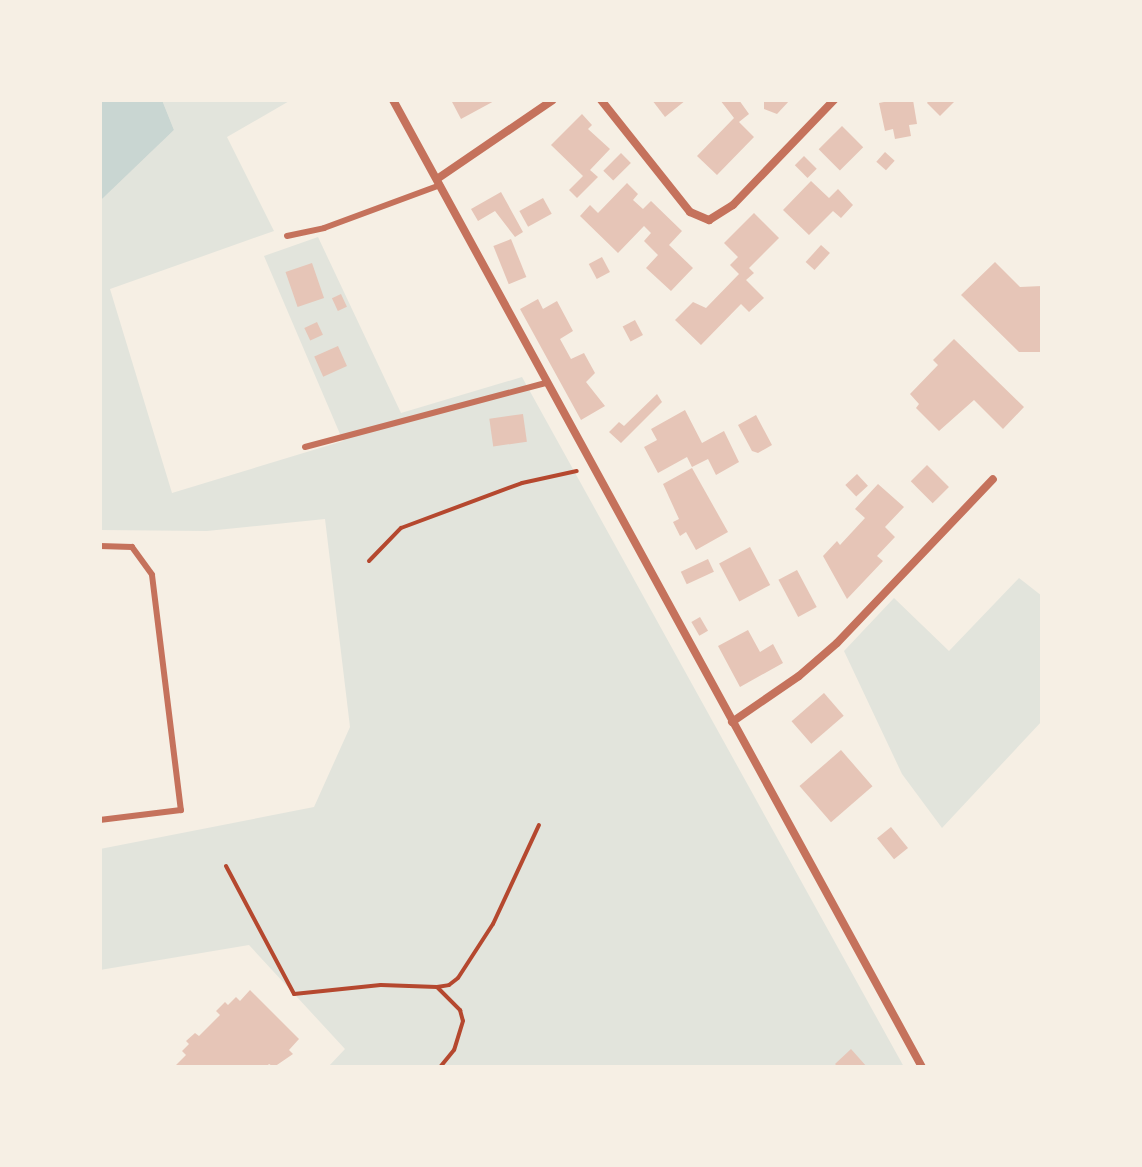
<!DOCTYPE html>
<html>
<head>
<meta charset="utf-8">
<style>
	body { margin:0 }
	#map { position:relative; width:1142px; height:1167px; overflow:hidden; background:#f6efe4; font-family:Signika,sans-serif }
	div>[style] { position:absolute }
	.green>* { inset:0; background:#e2e4dc }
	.water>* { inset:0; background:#c9d6d2 }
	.building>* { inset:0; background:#e6c5b7; transform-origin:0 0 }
	.path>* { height:4px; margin:-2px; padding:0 2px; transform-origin:2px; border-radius:2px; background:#b5482f }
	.service>* { height:6px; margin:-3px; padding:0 3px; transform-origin:3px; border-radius:3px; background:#c5725c }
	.minor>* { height:8px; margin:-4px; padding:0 4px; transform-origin:4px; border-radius:4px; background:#c5725c }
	span { translate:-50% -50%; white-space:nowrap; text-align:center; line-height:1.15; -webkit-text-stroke:6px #f6efe4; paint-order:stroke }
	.frame { position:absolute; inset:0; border:102px solid #f6efe4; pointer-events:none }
</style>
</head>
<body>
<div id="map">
	<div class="green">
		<div style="clip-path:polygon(162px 100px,291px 100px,227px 137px,274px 231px,110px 289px,172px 493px,343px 441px,264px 256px,318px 237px,401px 413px,522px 377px,904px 1067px,328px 1067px,345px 1049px,249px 945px,100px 970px,100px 849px,314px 807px,350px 727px,325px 519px,207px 531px,100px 530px,100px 201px,174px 130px)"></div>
		<div style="clip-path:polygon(1019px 578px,1042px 596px,1042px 721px,942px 828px,902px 774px,844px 651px,894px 598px,949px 651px)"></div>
	</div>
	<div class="water">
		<div style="clip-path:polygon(100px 100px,162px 100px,174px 130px,100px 201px)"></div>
	</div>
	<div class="building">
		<div style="clip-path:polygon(451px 100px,496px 100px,461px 119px)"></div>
		<div style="clip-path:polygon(652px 100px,686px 100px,665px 117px)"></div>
		<div style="clip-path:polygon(720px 100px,739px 100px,749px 114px,739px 122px,754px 137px,717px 175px,697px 156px,734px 118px)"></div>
		<div style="clip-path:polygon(764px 100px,790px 100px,777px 114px,764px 109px)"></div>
		<div style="clip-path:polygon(894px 100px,913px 100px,917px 124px,909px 125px,911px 136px,895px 139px,893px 129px,885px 131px,879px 103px)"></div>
		<div style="clip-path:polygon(929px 100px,956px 100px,940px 116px,927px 103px)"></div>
		<div style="clip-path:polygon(582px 114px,592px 125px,588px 129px,610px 149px,590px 170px,598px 177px,577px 198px,569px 190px,583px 176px,551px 145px)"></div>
		<div style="left:842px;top:126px;width:30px;height:33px;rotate:45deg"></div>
		<div style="left:885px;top:152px;width:13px;height:13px;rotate:42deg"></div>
		<div style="left:621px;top:153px;width:14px;height:25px;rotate:45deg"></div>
		<div style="left:804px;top:156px;width:18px;height:13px;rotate:45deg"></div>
		<div style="clip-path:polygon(811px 181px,829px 198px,838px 189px,853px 205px,841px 218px,833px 211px,809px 235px,783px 210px)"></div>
		<div style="clip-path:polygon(627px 183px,638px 194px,633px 200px,643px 209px,651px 201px,682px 231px,669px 245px,693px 268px,671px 291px,646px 268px,658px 255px,644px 241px,651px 233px,644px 226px,618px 253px,580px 216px,590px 205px,598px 213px)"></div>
		<div style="clip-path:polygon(501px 192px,523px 232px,515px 237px,495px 211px,478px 221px,471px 209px)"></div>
		<div style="left:543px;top:198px;width:18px;height:27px;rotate:61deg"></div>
		<div style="clip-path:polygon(754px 213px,779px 238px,749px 268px,754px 273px,746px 280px,764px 298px,749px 312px,741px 304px,701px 345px,675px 320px,693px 302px,706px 308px,739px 274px,730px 265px,738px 257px,724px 243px)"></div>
		<div style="left:511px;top:239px;width:41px;height:19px;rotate:68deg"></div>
		<div style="left:821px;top:245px;width:12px;height:23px;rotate:42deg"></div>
		<div style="left:602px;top:257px;width:17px;height:15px;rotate:62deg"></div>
		<div style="clip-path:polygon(995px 262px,1020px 287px,1042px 286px,1042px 352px,1019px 352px,961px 295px)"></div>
		<div style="left:312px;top:263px;width:37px;height:28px;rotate:71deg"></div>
		<div style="left:341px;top:294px;width:14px;height:10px;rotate:65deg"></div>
		<div style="clip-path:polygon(538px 299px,543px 309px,557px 301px,573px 331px,560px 339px,571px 359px,584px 353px,595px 373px,586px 382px,605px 406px,581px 420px,520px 309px)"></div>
		<div style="left:635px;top:320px;width:17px;height:14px;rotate:62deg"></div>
		<div style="left:317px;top:322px;width:14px;height:14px;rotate:65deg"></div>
		<div style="clip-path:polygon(954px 339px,1024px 407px,1003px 429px,974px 400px,939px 431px,916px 408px,919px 404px,910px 394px,938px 365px,933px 360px)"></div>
		<div style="left:338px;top:346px;width:22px;height:26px;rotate:66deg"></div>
		<div style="clip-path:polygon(657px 394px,662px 402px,621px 443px,609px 432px,619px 422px,624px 426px)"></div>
		<div style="clip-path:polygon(685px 410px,702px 443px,724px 431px,739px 462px,716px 475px,708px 459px,692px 467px,687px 457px,658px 473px,644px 447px,657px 440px,651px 429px)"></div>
		<div style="left:523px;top:414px;width:28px;height:34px;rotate:82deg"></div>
		<div style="clip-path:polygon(756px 415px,772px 445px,758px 453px,752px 451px,738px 425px)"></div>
		<div style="left:927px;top:465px;width:31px;height:23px;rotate:45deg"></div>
		<div style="clip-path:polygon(692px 468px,728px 532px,696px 550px,686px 532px,680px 536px,673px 522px,679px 519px,663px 484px)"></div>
		<div style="left:857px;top:474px;width:16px;height:16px;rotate:47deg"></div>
		<div style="clip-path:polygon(878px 484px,904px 507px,885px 527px,895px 537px,877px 556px,883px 561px,847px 599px,823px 556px,837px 541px,840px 545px,865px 518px,855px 509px)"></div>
		<div style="left:750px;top:547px;width:43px;height:35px;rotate:62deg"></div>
		<div style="left:708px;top:559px;width:14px;height:30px;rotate:65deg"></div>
		<div style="left:797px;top:570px;width:42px;height:21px;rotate:62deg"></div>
		<div style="left:700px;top:617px;width:16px;height:10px;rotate:60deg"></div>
		<div style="clip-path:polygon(748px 630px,760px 652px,773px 644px,783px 663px,740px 687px,718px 646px)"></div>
		<div style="left:824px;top:693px;width:30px;height:43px;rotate:49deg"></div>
		<div style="left:841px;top:750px;width:48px;height:55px;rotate:49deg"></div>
		<div style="left:891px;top:827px;width:27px;height:18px;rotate:51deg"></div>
		<div style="clip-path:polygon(250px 990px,299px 1039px,289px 1050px,293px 1054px,274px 1067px,269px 1064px,266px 1067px,174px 1067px,186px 1055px,182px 1051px,189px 1044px,186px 1041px,195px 1033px,199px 1036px,220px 1015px,216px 1011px,225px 1002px,228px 1005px,236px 997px,240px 1001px)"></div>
		<div style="clip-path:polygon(851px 1049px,867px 1067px,838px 1067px,835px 1064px)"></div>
	</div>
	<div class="path">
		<div style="left:369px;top:561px;width:46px;rotate:-45.9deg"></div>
		<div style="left:401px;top:528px;width:129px;rotate:-20.4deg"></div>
		<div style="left:522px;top:483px;width:56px;rotate:-12.3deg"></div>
		<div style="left:226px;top:866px;width:145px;rotate:62deg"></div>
		<div style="left:294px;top:994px;width:87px;rotate:-5.9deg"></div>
		<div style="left:381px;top:985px;width:56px;rotate:2deg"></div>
		<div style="left:437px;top:987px;width:12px;rotate:-9deg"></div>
		<div style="left:449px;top:985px;width:11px;rotate:-38deg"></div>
		<div style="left:458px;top:978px;width:64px;rotate:-57.1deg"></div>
		<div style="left:493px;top:924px;width:109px;rotate:-65.1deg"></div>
		<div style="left:437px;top:987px;width:33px;rotate:45deg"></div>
		<div style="left:460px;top:1010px;width:11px;rotate:75deg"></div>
		<div style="left:463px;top:1021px;width:30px;rotate:107deg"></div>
		<div style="left:454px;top:1050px;width:22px;rotate:129deg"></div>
	</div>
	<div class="service">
		<div style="left:287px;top:236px;width:38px;rotate:-12deg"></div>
		<div style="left:324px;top:228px;width:124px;rotate:-20.3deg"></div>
		<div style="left:305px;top:447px;width:248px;rotate:-14.9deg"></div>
		<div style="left:100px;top:546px;width:32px;rotate:2deg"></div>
		<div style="left:132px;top:547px;width:34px;rotate:54deg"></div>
		<div style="left:152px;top:575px;width:237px;rotate:83deg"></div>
		<div style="left:181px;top:810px;width:82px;rotate:173deg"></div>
	</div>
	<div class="minor">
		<div style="left:393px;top:100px;width:1102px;rotate:61.32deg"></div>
		<div style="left:601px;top:100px;width:143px;rotate:51.5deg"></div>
		<div style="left:690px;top:212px;width:21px;rotate:23deg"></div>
		<div style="left:709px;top:220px;width:28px;rotate:-32deg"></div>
		<div style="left:733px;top:205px;width:146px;rotate:-46.1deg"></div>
		<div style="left:437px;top:179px;width:140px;rotate:-34.3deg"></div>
		<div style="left:732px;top:722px;width:81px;rotate:-34.5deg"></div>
		<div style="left:799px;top:676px;width:50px;rotate:-41deg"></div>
		<div style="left:837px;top:643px;width:226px;rotate:-46.4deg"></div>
	</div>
	<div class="frame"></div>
</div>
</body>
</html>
